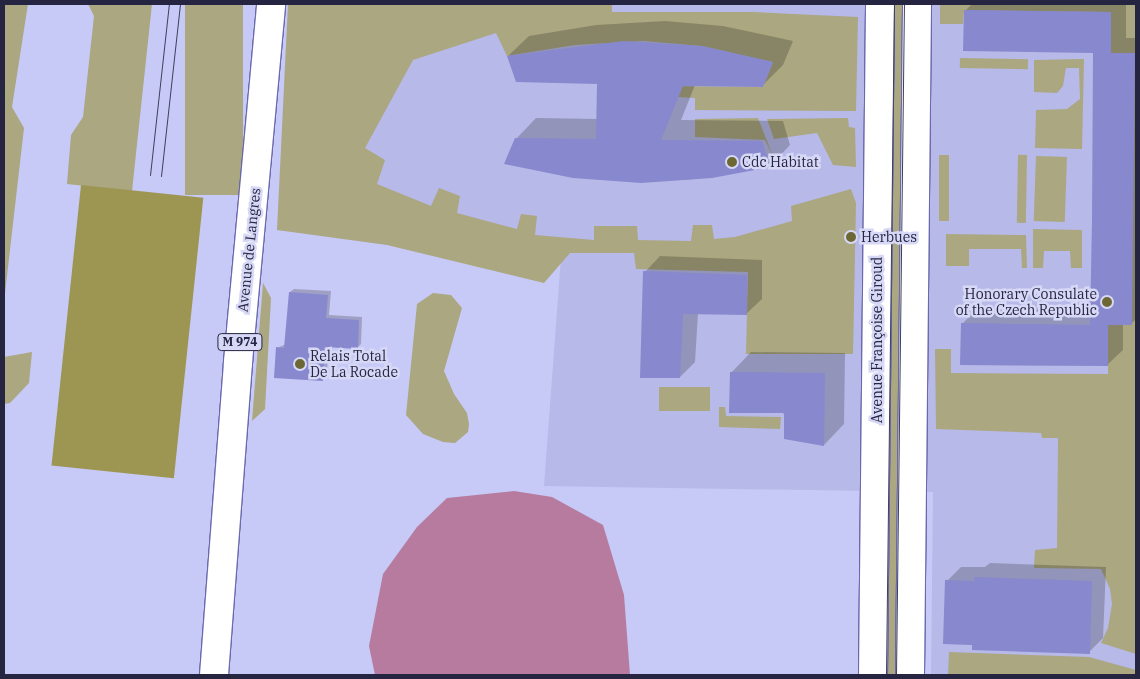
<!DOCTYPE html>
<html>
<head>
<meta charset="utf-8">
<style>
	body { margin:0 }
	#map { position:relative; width:1140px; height:679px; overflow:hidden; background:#c7c9f6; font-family:"IBM Plex Serif",serif }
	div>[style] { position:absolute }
	.built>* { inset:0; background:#b7b9e8 }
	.green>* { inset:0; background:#aba780; transform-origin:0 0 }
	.forest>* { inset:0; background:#9d9552; transform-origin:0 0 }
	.water>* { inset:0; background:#b77b9f }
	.shadow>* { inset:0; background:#0003 }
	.building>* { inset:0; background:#8788ce }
	.roads { filter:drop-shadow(1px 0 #6a69ad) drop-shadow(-1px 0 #6a69ad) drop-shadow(0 1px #6a69ad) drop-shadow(0 -1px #6a69ad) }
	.minor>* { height:28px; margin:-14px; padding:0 14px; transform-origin:14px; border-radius:14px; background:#fff }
	.major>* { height:28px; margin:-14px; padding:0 14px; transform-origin:14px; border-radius:14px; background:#fff }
	.tram>* { height:1px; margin:-0.5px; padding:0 0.5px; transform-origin:0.5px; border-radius:0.5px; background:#3e3e5d }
	.dots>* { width:14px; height:14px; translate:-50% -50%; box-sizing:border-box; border:2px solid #d6d8f6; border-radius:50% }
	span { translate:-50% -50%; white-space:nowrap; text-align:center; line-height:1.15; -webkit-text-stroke:5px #d6d8f6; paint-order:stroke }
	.shield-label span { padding:1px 4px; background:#d6d8f6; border:1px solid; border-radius:4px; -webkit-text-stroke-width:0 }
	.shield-label { font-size:12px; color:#252441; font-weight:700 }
	.poi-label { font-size:14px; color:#252441 }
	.left { translate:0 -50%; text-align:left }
	.right { translate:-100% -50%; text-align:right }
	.street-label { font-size:14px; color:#252441 }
	.frame { position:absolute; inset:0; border:5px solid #252441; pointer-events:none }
</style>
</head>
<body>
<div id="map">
	<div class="built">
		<div style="clip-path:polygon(355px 4px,1136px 4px,1136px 675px,931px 675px,933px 492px,544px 486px,562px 244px,331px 234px)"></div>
	</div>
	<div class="green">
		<div style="clip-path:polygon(4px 4px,28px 4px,12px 107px,24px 128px,4px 302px)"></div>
		<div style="clip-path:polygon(88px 4px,152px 4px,132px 191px,67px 184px,71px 135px,83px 117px,94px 16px)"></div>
		<div style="left:185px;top:4px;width:58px;height:191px"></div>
		<div style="clip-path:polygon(288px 4px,612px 4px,612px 12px,754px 12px,858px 17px,856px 111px,695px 110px,695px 98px,662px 96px,662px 86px,763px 87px,773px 62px,702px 46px,643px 41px,575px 45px,507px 56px,496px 33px,413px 60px,365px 148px,385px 160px,377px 184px,431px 206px,439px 188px,460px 196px,457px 213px,517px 229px,521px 214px,537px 216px,535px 235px,594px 240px,594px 226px,637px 226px,638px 240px,691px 241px,693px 225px,712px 225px,714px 239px,735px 237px,792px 221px,791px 206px,851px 189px,856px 203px,853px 354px,746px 354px,748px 272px,636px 269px,634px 253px,570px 253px,544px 283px,387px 245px,277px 230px)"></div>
		<div style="left:888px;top:4px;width:22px;height:671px"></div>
		<div style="clip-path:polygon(940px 4px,1136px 4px,1136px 654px,1101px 643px,1108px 628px,1112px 604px,1110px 589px,1101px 569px,1034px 568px,1035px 550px,1057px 548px,1058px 438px,1042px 438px,1041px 433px,936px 429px,935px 349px,951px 349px,951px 373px,1108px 374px,1108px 325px,1135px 53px,1111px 53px,1111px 12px,964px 10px,963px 24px,940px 24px)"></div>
		<div style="left:960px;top:58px;width:68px;height:10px;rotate:1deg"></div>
		<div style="clip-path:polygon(1084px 59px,1082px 149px,1035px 148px,1036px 110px,1067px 109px,1080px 99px,1079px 68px,1066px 68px,1063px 86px,1057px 93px,1034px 92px,1034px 60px)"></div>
		<div style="clip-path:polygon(758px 118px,773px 156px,765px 140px,695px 137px,695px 119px)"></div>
		<div style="clip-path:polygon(848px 118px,849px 127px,855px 128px,856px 167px,833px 165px,817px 133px,774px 139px,767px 119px)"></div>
		<div style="left:939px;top:155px;width:10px;height:66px"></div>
		<div style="left:1027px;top:155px;width:68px;height:9px;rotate:91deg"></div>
		<div style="left:1036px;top:156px;width:31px;height:65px;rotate:2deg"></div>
		<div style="clip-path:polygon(1033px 229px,1082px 230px,1082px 268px,1071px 268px,1070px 251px,1044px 251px,1043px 268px,1033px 268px)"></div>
		<div style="clip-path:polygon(946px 234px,1026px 235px,1027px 268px,1022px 268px,1021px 249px,969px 249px,969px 266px,946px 266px)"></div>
		<div style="clip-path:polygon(263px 283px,271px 298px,265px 409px,252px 421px)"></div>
		<div style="clip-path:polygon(433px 293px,451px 295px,462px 308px,444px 371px,454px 394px,467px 413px,469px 424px,468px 432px,455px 443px,443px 442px,423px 434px,406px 415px,417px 304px)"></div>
		<div style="clip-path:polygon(32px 352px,29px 383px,10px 403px,4px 404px,4px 357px)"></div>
		<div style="left:659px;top:387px;width:51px;height:24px"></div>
		<div style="clip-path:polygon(719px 407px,725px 407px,726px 416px,781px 417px,780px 429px,719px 427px)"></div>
		<div style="clip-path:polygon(949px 652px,1089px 657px,1136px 670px,1136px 675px,948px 675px)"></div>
	</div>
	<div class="forest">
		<div style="left:81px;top:185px;width:123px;height:282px;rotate:6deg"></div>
	</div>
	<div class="water">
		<div style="clip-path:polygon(514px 491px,552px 497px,603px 525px,624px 595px,630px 675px,375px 675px,369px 646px,383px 574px,417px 527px,447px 498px)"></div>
	</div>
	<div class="shadow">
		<div style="clip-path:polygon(972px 4px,1126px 4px,1126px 38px,1136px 38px,1136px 319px,1131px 324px,1123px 324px,1123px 350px,1107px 365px,962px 324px,977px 309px,1092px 310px,1094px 51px,965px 11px)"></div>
		<div style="clip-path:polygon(665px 21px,723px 26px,793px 41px,783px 65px,762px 86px,695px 85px,681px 120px,783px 121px,790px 145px,770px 166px,686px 180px,516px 139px,536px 118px,598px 119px,598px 83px,508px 56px,529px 36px,596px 25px)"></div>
		<div style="clip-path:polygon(660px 256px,762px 260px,762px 299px,746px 314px,698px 313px,695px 362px,680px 377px,645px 272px)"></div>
		<div style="clip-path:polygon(294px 289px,331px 291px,329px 315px,362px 317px,361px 344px,357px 348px,328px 346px,327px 376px,323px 380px,277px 348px,286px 344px,290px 292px)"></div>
		<div style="clip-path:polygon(751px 352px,845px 353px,844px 424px,824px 445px,731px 373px)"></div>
		<div style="clip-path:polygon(990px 563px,1106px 567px,1103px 638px,1089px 652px,973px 644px,947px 581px,961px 567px,985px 567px)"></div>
	</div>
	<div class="building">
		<div style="clip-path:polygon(964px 10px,1111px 12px,1111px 53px,1135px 53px,1132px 325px,1108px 325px,1108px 366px,960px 365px,961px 323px,1090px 325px,1092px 220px,1093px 53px,963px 51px)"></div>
		<div style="clip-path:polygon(624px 41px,702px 46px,773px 62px,763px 87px,683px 86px,661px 140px,762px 141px,770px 167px,712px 178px,641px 183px,573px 178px,504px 164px,515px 138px,596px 139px,597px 84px,516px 82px,507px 56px)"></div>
		<div style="clip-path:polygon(643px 271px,747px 275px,747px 315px,683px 314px,680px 378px,640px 378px)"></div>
		<div style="clip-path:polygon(289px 292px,328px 295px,326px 318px,359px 320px,358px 349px,325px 347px,323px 381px,274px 378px,276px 347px,284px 348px)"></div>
		<div style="clip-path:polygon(730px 372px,825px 373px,824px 446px,784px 439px,784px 413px,729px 413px)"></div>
		<div style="clip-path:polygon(974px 577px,1092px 581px,1090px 654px,972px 650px,972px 645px,943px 644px,945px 580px,974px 581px)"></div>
	</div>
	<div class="roads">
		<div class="minor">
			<div style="left:873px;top:675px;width:671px;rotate:-89.4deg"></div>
			<div style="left:910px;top:675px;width:671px;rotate:-89.4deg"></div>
		</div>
		<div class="major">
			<div style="left:214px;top:675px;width:314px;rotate:-85.6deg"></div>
			<div style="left:238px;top:362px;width:360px;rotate:-84.7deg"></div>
		</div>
	</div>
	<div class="tram">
		<div style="left:150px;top:175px;width:172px;rotate:-83.7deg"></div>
		<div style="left:161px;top:176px;width:173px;rotate:-83.7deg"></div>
		<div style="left:886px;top:675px;width:671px;rotate:-89.32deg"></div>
		<div style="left:896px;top:675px;width:671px;rotate:-89.32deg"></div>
	</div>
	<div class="dots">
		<div style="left:732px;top:162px;background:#6d6734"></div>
		<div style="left:851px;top:237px;background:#6d6734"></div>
		<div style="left:1107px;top:302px;background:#6d6734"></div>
		<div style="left:300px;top:364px;background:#6d6734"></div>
	</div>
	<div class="shield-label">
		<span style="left:240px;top:342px">M 974</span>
	</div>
	<div class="poi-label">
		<span class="left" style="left:742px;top:162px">Cdc Habitat</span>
		<span class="left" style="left:861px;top:237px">Herbues</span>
		<span class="right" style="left:1097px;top:302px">Honorary Consulate<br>of the Czech Republic</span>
		<span class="left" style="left:310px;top:364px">Relais Total<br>De La Rocade</span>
	</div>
	<div class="street-label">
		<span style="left:249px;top:250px;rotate:-84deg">Avenue de Langres</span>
		<span style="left:877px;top:340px;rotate:-90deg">Avenue Françoise Giroud</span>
	</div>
	<div class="frame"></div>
</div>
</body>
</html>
